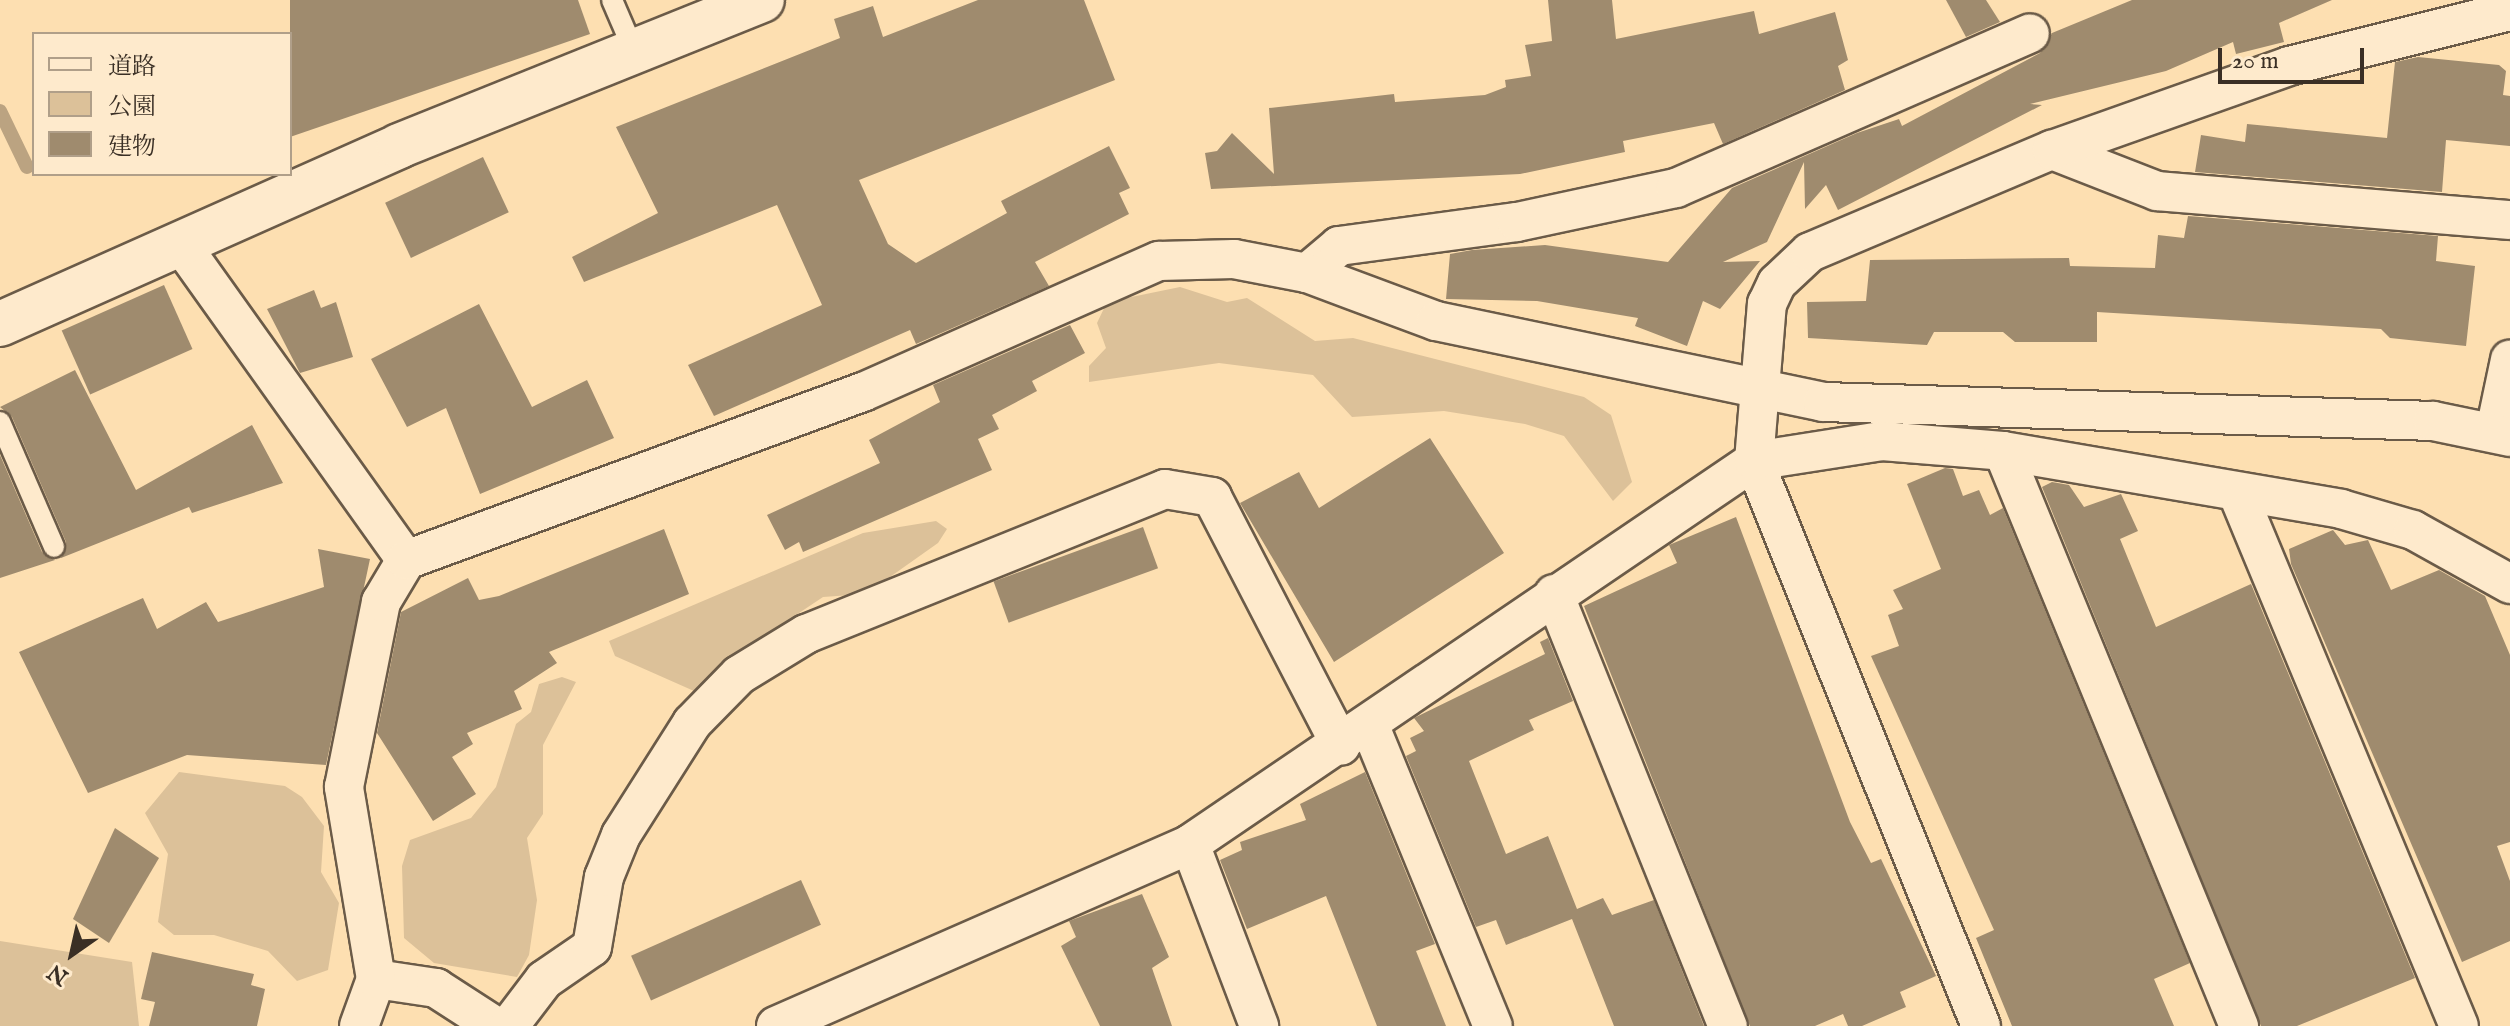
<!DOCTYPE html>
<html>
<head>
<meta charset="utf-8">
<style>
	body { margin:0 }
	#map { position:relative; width:2510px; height:1026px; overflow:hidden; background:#fddfb1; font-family:"IM FELL English","Noto Serif JP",serif }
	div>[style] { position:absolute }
	.green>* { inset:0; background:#dcc199 }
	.stream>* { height:14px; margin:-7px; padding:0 7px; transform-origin:7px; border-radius:7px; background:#bba381 }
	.building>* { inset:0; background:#9f8b6e; transform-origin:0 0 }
	.roads { filter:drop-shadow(2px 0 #6b5b48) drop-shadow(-2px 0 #6b5b48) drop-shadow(0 2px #6b5b48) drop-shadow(0 -2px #6b5b48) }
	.lane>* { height:20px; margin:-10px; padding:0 10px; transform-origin:10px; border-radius:10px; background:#feeacc }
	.street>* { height:38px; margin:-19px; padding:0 19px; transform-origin:19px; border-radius:19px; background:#feeacc }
	.secondary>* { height:44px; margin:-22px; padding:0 22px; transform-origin:22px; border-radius:22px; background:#feeacc }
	span { translate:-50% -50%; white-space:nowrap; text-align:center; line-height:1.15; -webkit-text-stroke:8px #feeacc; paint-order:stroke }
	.legend { position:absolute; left:32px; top:32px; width:260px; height:144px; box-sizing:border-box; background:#feeacc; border:2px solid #b09f89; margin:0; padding:10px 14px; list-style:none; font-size:24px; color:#3a2f25 }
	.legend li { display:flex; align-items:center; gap:16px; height:40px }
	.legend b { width:40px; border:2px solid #b09f89 }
	.north { position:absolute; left:32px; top:914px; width:80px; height:80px; -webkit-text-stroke:6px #feeacc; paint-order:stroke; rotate:214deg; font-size:22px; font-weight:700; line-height:32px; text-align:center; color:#3a2f25 }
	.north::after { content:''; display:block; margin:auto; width:28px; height:36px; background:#3a2f25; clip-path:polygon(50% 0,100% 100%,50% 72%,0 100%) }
	.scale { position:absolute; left:2218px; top:48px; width:146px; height:36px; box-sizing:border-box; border:4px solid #3a2f25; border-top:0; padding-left:10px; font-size:24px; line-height:28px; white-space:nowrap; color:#3a2f25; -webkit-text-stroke:6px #feeacc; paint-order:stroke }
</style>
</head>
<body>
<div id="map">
	<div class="green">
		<div style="clip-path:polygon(1180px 287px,1227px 302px,1247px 298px,1315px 341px,1353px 338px,1584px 397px,1611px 415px,1632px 482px,1613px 501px,1564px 436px,1525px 424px,1444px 411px,1352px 417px,1313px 375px,1219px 363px,1089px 382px,1089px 366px,1106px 348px,1097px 323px,1107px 302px)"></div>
		<div style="clip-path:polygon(936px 521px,947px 529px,938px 543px,897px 572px,865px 594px,823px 597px,717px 668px,694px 691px,615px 656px,609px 641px,863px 533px)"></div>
		<div style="clip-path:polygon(562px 677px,576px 682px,543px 745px,543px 814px,527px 838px,537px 900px,529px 955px,517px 977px,434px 963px,404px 938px,402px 866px,410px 840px,471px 818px,496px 787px,516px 724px,531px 712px,539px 684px)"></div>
		<div style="clip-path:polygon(179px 772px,285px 786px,302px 797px,324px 826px,321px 872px,339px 903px,328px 970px,297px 981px,268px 951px,214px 935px,174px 935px,158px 922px,168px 854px,145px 813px)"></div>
		<div style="clip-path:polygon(0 941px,132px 962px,139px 1026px,0 1026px)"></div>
	</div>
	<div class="stream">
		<div style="left:0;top:111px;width:62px;rotate:64.3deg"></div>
	</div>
	<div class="building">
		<div style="clip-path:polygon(290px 0,578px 0,590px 34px,290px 137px)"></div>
		<div style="clip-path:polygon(978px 0,1084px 0,1115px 80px,859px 180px,888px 244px,916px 263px,1007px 213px,1001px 201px,1109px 146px,1130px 188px,1119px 193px,1129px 214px,1035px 262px,1049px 286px,916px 344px,910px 330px,714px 416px,688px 365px,822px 305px,777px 205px,584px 282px,572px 257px,658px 213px,616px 127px,840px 38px,834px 19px,873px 6px,883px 37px)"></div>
		<div style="clip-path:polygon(1548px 0,1612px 0,1616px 39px,1754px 11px,1759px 34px,1835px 12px,1848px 60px,1838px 66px,1845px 90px,1723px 144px,1714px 123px,1623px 141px,1625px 152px,1520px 174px,1211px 189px,1205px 153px,1217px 151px,1232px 133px,1274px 174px,1269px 108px,1394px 94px,1395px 102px,1485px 95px,1506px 87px,1505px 80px,1531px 76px,1525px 45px,1552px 41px)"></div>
		<div style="clip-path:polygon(1946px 0,1986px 0,2000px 22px,1966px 37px)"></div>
		<div style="clip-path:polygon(2132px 0,2332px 0,2279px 23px,2284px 42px,2236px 54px,2233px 42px,2166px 71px,2030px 104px,2042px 105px,1838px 210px,1826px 185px,1805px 209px,1804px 162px,1767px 242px,1723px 262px,1760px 261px,1720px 309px,1703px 301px,1687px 346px,1635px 326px,1638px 318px,1537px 301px,1446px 299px,1450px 254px,1472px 250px,1545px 245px,1668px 262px,1732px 188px,1857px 133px,1899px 119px,1902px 126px,2040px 53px,2052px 33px)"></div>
		<div style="clip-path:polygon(2418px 57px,2499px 65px,2506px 71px,2503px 95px,2510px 96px,2510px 146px,2446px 140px,2442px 192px,2195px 172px,2201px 135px,2245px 142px,2247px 124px,2387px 138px,2395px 62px)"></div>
		<div style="left:483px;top:157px;width:61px;height:108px;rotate:65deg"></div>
		<div style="clip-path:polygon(2188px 216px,2438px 236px,2436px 261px,2475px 266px,2466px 346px,2390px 338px,2381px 329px,2097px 312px,2097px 342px,2015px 342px,2003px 332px,1934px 332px,1927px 345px,1808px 338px,1807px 302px,1866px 301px,1870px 260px,2069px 258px,2070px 266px,2155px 268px,2158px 235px,2184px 238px)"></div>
		<div style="left:164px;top:285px;width:70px;height:112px;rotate:66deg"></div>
		<div style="clip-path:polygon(314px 290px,321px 308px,336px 302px,353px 357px,300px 373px,267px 309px)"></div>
		<div style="clip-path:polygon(479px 304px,532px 407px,587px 380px,614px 438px,480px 494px,446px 408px,407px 427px,371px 359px)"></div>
		<div style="clip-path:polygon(1070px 325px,1085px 353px,1032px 381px,1037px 391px,992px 415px,999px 429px,978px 439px,992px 470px,803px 552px,799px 542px,785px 550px,767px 515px,880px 463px,869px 440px,940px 402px,933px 385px)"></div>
		<div style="clip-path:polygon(75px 370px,136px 490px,252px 425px,283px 483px,192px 513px,189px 507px,61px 558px,66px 542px,12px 417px,0 407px)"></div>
		<div style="clip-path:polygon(1430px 438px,1504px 553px,1334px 662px,1240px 503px,1299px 472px,1319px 508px)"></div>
		<div style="clip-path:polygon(0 455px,42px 552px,55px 560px,0 578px)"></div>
		<div style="clip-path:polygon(1945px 468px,1953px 469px,1963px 496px,1979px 490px,1990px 515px,2003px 508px,2190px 963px,2154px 979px,2174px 1026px,2012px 1026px,1976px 938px,1994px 930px,1871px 656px,1899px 646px,1888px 615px,1903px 609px,1893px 590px,1941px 569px,1907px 484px)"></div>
		<div style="clip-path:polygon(2052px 482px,2069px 485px,2084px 507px,2121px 494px,2138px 531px,2120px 539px,2156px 627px,2251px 584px,2415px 978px,2297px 1026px,2261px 1026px,2042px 487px)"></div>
		<div style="clip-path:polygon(1736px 517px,1850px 822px,1871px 863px,1881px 859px,1936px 976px,1900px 992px,1906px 1007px,1862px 1026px,1848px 1026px,1843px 1014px,1815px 1026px,1750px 1026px,1584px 606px,1677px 563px,1669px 545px)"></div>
		<div style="left:1143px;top:527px;width:44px;height:159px;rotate:70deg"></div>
		<div style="clip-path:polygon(664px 529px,689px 594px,549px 652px,557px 663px,514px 691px,522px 709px,467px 733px,473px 744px,452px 757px,476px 794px,433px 821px,377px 733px,401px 612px,468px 578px,479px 600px,499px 596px)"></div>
		<div style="clip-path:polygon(2333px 530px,2345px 545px,2368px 540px,2391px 590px,2439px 570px,2485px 596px,2510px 655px,2510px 842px,2497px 846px,2510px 881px,2510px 941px,2462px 962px,2291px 564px,2289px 549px)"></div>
		<div style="clip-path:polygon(318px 549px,370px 559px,326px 765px,187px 755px,88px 793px,19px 652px,143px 598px,157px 629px,206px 602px,218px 622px,324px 587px)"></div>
		<div style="clip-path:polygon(1548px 638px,1573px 701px,1529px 720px,1534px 730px,1469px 761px,1506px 854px,1548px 836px,1577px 909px,1603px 898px,1612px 915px,1654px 900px,1704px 1026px,1614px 1026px,1572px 919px,1506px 945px,1496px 920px,1476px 927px,1406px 756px,1416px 751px,1410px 738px,1424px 731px,1414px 718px,1545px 654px,1540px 642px)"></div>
		<div style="clip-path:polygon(1365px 772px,1435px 944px,1416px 951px,1446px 1026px,1377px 1026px,1326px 896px,1247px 929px,1220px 860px,1242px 850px,1240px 842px,1306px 820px,1300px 804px)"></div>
		<div style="clip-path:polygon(115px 828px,159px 858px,109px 943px,73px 919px)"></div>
		<div style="left:801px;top:880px;width:49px;height:186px;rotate:66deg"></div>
		<div style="clip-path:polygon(1142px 894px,1169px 957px,1152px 968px,1172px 1026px,1100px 1026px,1061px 946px,1076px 937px,1069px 921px)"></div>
		<div style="clip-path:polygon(152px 952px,254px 974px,251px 985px,265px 989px,257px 1026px,149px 1026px,155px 1002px,141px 999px)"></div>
	</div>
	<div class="roads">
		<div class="lane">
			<div style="left:612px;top:0;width:56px;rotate:66.7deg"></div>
			<div style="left:0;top:422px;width:136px;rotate:66.6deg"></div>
		</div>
		<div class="street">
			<div style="left:2052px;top:150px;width:113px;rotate:21.3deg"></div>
			<div style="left:2157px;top:191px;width:354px;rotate:4.7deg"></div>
			<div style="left:180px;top:243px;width:389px;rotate:54.5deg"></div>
			<div style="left:1307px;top:273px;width:42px;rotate:-40.2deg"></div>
			<div style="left:1339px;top:246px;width:180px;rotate:-7.7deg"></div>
			<div style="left:1517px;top:222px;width:163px;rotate:-12.1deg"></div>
			<div style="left:1676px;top:188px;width:386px;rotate:-23.6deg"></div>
			<div style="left:2495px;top:431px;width:73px;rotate:-78.1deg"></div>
			<div style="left:2003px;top:451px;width:622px;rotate:67.69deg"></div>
			<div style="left:2237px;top:492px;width:578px;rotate:67.43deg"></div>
			<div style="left:1554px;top:594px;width:466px;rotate:68.1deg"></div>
			<div style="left:1369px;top:724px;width:326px;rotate:67.7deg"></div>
			<div style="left:1190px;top:844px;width:195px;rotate:69.2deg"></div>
			<div style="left:376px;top:979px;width:61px;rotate:8.5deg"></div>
			<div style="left:436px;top:988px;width:70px;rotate:32.8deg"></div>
			<div style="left:359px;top:1026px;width:50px;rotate:-70.1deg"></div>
			<div style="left:376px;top:979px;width:195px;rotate:-99.5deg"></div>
			<div style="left:344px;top:787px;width:189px;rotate:-78.7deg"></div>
			<div style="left:381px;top:602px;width:49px;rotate:-59.2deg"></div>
			<div style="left:406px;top:560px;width:487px;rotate:-20.2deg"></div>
			<div style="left:863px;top:392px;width:324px;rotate:-23.9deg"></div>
			<div style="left:1159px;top:261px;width:75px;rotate:-1.5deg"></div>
			<div style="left:1234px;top:259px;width:74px;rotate:10.9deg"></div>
			<div style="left:1307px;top:273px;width:138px;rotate:20.4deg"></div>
			<div style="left:1436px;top:321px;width:395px;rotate:11.8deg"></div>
			<div style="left:1823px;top:402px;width:610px;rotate:1.78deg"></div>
			<div style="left:2433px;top:421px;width:79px;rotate:11.7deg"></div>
			<div style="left:509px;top:1026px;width:58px;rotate:-52.7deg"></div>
			<div style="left:544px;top:980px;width:58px;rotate:-34.5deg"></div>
			<div style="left:592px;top:947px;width:71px;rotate:-80.3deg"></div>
			<div style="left:604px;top:877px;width:45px;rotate:-68deg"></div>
			<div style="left:621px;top:835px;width:133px;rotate:-57.6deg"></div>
			<div style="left:692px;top:723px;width:67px;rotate:-45.6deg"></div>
			<div style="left:739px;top:675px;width:79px;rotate:-31.5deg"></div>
			<div style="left:806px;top:634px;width:387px;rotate:-22deg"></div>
			<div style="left:1165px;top:489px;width:48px;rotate:9.7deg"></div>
			<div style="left:1212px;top:497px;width:280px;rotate:62.6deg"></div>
			<div style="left:776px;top:1026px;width:452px;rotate:-23.7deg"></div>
			<div style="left:1190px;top:844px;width:682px;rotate:-34.18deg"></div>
			<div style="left:1754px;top:461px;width:130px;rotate:-8.9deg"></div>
			<div style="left:1882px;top:441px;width:121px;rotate:4.7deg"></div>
			<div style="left:2003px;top:451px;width:343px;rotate:9.7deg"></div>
			<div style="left:2341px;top:509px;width:75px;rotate:16.3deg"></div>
			<div style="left:2413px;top:530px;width:111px;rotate:29.1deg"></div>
			<div style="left:1981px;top:1026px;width:609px;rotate:-111.89deg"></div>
			<div style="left:1754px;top:461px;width:158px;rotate:-85.3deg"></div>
			<div style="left:1767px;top:304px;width:23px;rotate:-65deg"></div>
			<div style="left:1777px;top:283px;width:45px;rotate:-43.2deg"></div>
			<div style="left:1810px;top:252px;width:263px;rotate:-22.9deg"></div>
			<div style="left:2052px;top:150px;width:251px;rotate:-19.5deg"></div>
			<div style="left:2289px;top:66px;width:228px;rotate:-14deg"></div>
		</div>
		<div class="secondary">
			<div style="left:0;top:324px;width:437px;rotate:-24deg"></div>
			<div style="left:399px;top:146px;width:391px;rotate:-21.9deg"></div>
		</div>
	</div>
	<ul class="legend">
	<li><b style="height:10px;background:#feeacc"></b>道路</li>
	<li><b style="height:22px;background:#dcc199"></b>公園</li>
	<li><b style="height:22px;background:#9f8b6e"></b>建物</li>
	</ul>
	<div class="north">N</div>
	<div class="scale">20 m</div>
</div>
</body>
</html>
